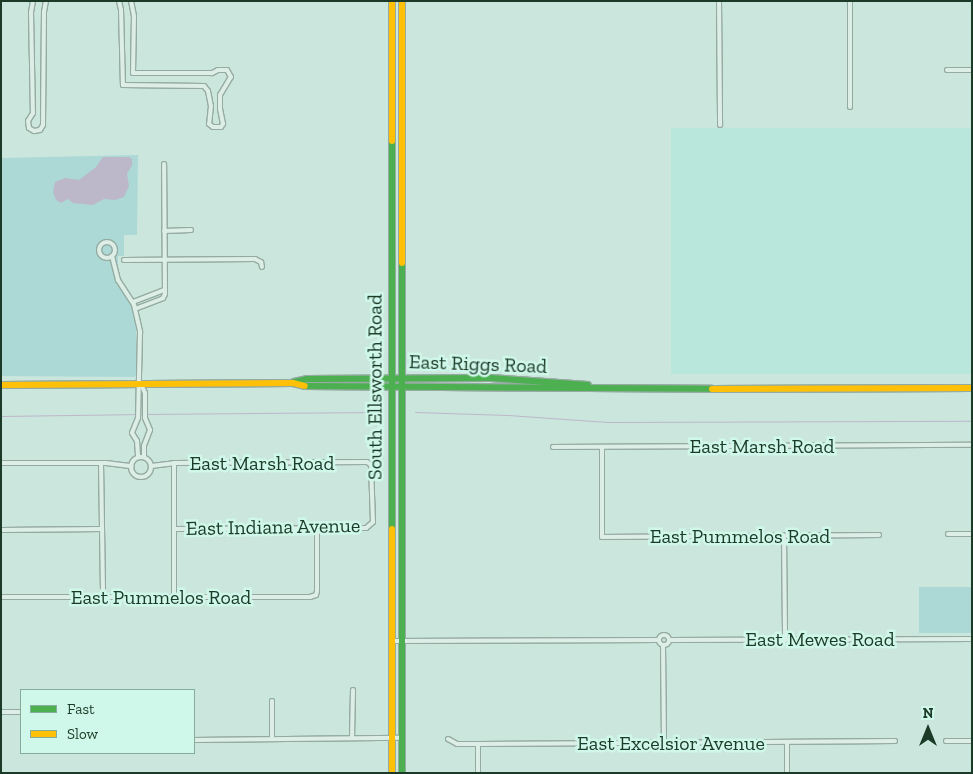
<!DOCTYPE html>
<html>
<head>
<meta charset="utf-8">
<style>
	body { margin:0 }
	#map { position:relative; width:973px; height:774px; overflow:hidden; background:#cbe6dc; font-family:"Zilla Slab",serif }
	div>[style] { position:absolute }
	.farmland>* { inset:0; background:#bae7db; transform-origin:0 0 }
	.green>* { inset:0; background:#acd9d6; transform-origin:0 0 }
	.water>* { inset:0; background:#bdb7ca }
	.stream>* { height:1px; margin:-0.5px; padding:0 0.5px; transform-origin:0.5px; border-radius:0.5px; background:#bdb7ca }
	.roads { filter:drop-shadow(1px 0 #95aba1) drop-shadow(-1px 0 #95aba1) drop-shadow(0 1px #95aba1) drop-shadow(0 -1px #95aba1) }
	.street>* { height:4px; margin:-2px; padding:0 2px; transform-origin:2px; border-radius:2px; background:#ddeee7 }
	.street>.ring { margin:-2px; padding:0; box-sizing:content-box; background:none; border:4px solid #ddeee7; border-radius:50% }
	.fast>* { height:6px; margin:-3px; padding:0 3px; transform-origin:3px; border-radius:3px; background:#4caf50 }
	.slow>* { height:6px; margin:-3px; padding:0 3px; transform-origin:3px; border-radius:3px; background:#ffc107 }
	span { translate:-50% -50%; white-space:nowrap; text-align:center; line-height:1.15; -webkit-text-stroke:5px #cff8ea; paint-order:stroke }
	.street-label { font-size:20px; color:#1c3a28 }
	.frame { position:absolute; inset:0; border:2px solid #1c3a28; pointer-events:none }
	.legend { position:absolute; left:20px; top:689px; width:175px; height:65px; box-sizing:border-box; background:#cff8ea; border:1px solid #87ac9c; margin:0; padding:6px 9px; list-style:none; font-size:15px; color:#1c3a28 }
	.legend li { display:flex; align-items:center; gap:10px; height:25px }
	.legend b { width:25px; border:1px solid #87ac9c }
	.north { position:absolute; left:903px; top:704px; width:50px; height:50px; -webkit-text-stroke:4px #cff8ea; paint-order:stroke; rotate:0deg; font-size:14px; font-weight:700; line-height:20px; text-align:center; color:#1c3a28 }
	.north::after { content:''; display:block; margin:auto; width:18px; height:22px; background:#1c3a28; clip-path:polygon(50% 0,100% 100%,50% 72%,0 100%) }
</style>
</head>
<body>
<div id="map">
	<div class="farmland">
		<div style="left:972px;top:128px;width:246px;height:301px;rotate:90deg"></div>
	</div>
	<div class="green">
		<div style="clip-path:polygon(138px 155px,137px 235px,124px 235px,124px 256px,118px 256px,118px 266px,120px 277px,136px 305px,141px 319px,136px 321px,137px 374px,134px 377px,1px 376px,1px 158px)"></div>
		<div style="left:919px;top:587px;width:53px;height:46px"></div>
	</div>
	<div class="water">
		<div style="clip-path:polygon(103px 157px,129px 157px,132px 159px,132px 165px,127px 174px,129px 186px,124px 197px,115px 200px,104px 199px,93px 205px,73px 203px,68px 199px,61px 203px,56px 200px,53px 192px,55px 182px,65px 178px,79px 180px,96px 167px)"></div>
	</div>
	<div class="stream">
		<div style="left:415px;top:412px;width:93px;rotate:1.8deg"></div>
		<div style="left:508px;top:415px;width:100px;rotate:4deg"></div>
		<div style="left:608px;top:422px;width:364px;rotate:-0.2deg"></div>
		<div style="left:147px;top:414px;width:236px;rotate:-0.5deg"></div>
		<div style="left:1px;top:416px;width:142px;rotate:-0.8deg"></div>
	</div>
	<div class="roads">
		<div class="street">
			<div style="left:33px;top:1px;width:11px;rotate:100deg"></div>
			<div style="left:31px;top:12px;width:101px;rotate:88.9deg"></div>
			<div style="left:33px;top:113px;width:9px;rotate:122deg"></div>
			<div style="left:28px;top:121px;width:7px;rotate:82deg"></div>
			<div style="left:29px;top:128px;width:6px;rotate:31deg"></div>
			<div style="left:34px;top:131px;width:6px;rotate:-9deg"></div>
			<div style="left:40px;top:130px;width:6px;rotate:-59deg"></div>
			<div style="left:43px;top:125px;width:113px;rotate:-89.5deg"></div>
			<div style="left:44px;top:12px;width:11px;rotate:-80deg"></div>
			<div style="left:119px;top:1px;width:9px;rotate:77deg"></div>
			<div style="left:121px;top:10px;width:75px;rotate:88.5deg"></div>
			<div style="left:123px;top:85px;width:81px;rotate:0.7deg"></div>
			<div style="left:204px;top:86px;width:6px;rotate:51deg"></div>
			<div style="left:208px;top:91px;width:15px;rotate:79deg"></div>
			<div style="left:211px;top:106px;width:18px;rotate:96deg"></div>
			<div style="left:209px;top:124px;width:5px;rotate:37deg"></div>
			<div style="left:213px;top:127px;width:8px"></div>
			<div style="left:221px;top:127px;width:4px;rotate:-56deg"></div>
			<div style="left:223px;top:124px;width:15px;rotate:-101deg"></div>
			<div style="left:220px;top:109px;width:14px;rotate:-90deg"></div>
			<div style="left:220px;top:95px;width:21px;rotate:-59deg"></div>
			<div style="left:231px;top:77px;width:8px;rotate:-120deg"></div>
			<div style="left:227px;top:70px;width:9px;rotate:180deg"></div>
			<div style="left:218px;top:70px;width:7px;rotate:153deg"></div>
			<div style="left:212px;top:73px;width:79px;rotate:180deg"></div>
			<div style="left:133px;top:73px;width:57px;rotate:-89deg"></div>
			<div style="left:134px;top:16px;width:15px;rotate:-101deg"></div>
			<div style="left:719px;top:1px;width:124px;rotate:89.5deg"></div>
			<div style="left:850px;top:1px;width:106px;rotate:90deg"></div>
			<div style="left:947px;top:70px;width:25px"></div>
			<div style="left:164px;top:231px;width:27px;rotate:-2deg"></div>
			<div class="ring" style="left:99px;top:242px;width:12px;height:12px"></div>
			<div style="left:112px;top:256px;width:25px;rotate:76deg"></div>
			<div style="left:118px;top:280px;width:30px;rotate:57deg"></div>
			<div style="left:134px;top:305px;width:28px;rotate:77deg"></div>
			<div style="left:140px;top:332px;width:86px;rotate:91.3deg"></div>
			<div style="left:138px;top:418px;width:16px;rotate:112deg"></div>
			<div style="left:132px;top:433px;width:9px;rotate:58deg"></div>
			<div style="left:137px;top:441px;width:16px;rotate:86deg"></div>
			<div style="left:124px;top:260px;width:131px;rotate:-0.4deg"></div>
			<div style="left:255px;top:259px;width:7px;rotate:27deg"></div>
			<div style="left:261px;top:262px;width:5px;rotate:79deg"></div>
			<div style="left:133px;top:302px;width:33px;rotate:-21deg"></div>
			<div style="left:135px;top:309px;width:30px;rotate:-21deg"></div>
			<div style="left:163px;top:298px;width:4px;rotate:-63deg"></div>
			<div style="left:165px;top:294px;width:130px;rotate:-90.4deg"></div>
			<div style="left:141px;top:384px;width:10px;rotate:66deg"></div>
			<div style="left:145px;top:393px;width:25px;rotate:90deg"></div>
			<div style="left:145px;top:418px;width:13px;rotate:67deg"></div>
			<div style="left:150px;top:430px;width:17px;rotate:111deg"></div>
			<div style="left:144px;top:446px;width:11px;rotate:90deg"></div>
			<div style="left:553px;top:447px;width:419px;rotate:-0.3deg"></div>
			<div style="left:602px;top:447px;width:90px;rotate:90deg"></div>
			<div style="left:602px;top:537px;width:277px;rotate:-0.4deg"></div>
			<div class="ring" style="left:131px;top:457px;width:16px;height:16px"></div>
			<div style="left:1px;top:463px;width:105px"></div>
			<div style="left:106px;top:463px;width:26px;rotate:7deg"></div>
			<div style="left:101px;top:463px;width:134px;rotate:89.1deg"></div>
			<div style="left:174px;top:463px;width:134px;rotate:90deg"></div>
			<div style="left:151px;top:466px;width:23px;rotate:-7deg"></div>
			<div style="left:174px;top:463px;width:193px;rotate:-0.3deg"></div>
			<div style="left:367px;top:462px;width:5px;rotate:37deg"></div>
			<div style="left:371px;top:465px;width:57px;rotate:88deg"></div>
			<div style="left:373px;top:522px;width:9px;rotate:139deg"></div>
			<div style="left:366px;top:528px;width:192px;rotate:179.7deg"></div>
			<div style="left:1px;top:530px;width:101px;rotate:-0.6deg"></div>
			<div style="left:948px;top:534px;width:24px"></div>
			<div style="left:784px;top:536px;width:104px;rotate:89.4deg"></div>
			<div style="left:1px;top:597px;width:309px"></div>
			<div style="left:310px;top:597px;width:6px;rotate:-18deg"></div>
			<div style="left:316px;top:595px;width:4px;rotate:-76deg"></div>
			<div style="left:317px;top:591px;width:62px;rotate:-90deg"></div>
			<div class="ring" style="left:659px;top:635px;width:6px;height:6px"></div>
			<div style="left:669px;top:640px;width:303px;rotate:-0.2deg"></div>
			<div style="left:392px;top:641px;width:266px;rotate:-0.2deg"></div>
			<div style="left:663px;top:645px;width:98px;rotate:89.4deg"></div>
			<div style="left:1px;top:712px;width:20px"></div>
			<div style="left:352px;top:738px;width:48px;rotate:-88.8deg"></div>
			<div style="left:272px;top:739px;width:38px;rotate:-90deg"></div>
			<div style="left:448px;top:739px;width:10px;rotate:29deg"></div>
			<div style="left:457px;top:744px;width:21px"></div>
			<div style="left:478px;top:744px;width:417px;rotate:-0.4deg"></div>
			<div style="left:194px;top:740px;width:208px;rotate:-0.6deg"></div>
			<div style="left:946px;top:741px;width:26px"></div>
			<div style="left:787px;top:742px;width:31px;rotate:90deg"></div>
			<div style="left:478px;top:744px;width:29px;rotate:90deg"></div>
		</div>
		<div class="fast">
			<div style="left:392px;top:141px;width:388px;rotate:90deg"></div>
			<div style="left:402px;top:263px;width:510px;rotate:90deg"></div>
			<div style="left:294px;top:382px;width:13px;rotate:-13deg"></div>
			<div style="left:307px;top:379px;width:183px;rotate:-0.3deg"></div>
			<div style="left:490px;top:378px;width:98px;rotate:4.1deg"></div>
			<div style="left:305px;top:386px;width:407px;rotate:0.4deg"></div>
		</div>
		<div class="slow">
			<div style="left:392px;top:1px;width:140px;rotate:90deg"></div>
			<div style="left:402px;top:1px;width:262px;rotate:90deg"></div>
			<div style="left:1px;top:385px;width:292px;rotate:-0.4deg"></div>
			<div style="left:293px;top:383px;width:12px;rotate:14deg"></div>
			<div style="left:712px;top:389px;width:260px;rotate:-0.2deg"></div>
			<div style="left:392px;top:529px;width:244px;rotate:90deg"></div>
		</div>
	</div>
	<div class="street-label">
		<span style="left:478px;top:364px;rotate:2deg">East Riggs Road</span>
		<span style="left:375px;top:387px;rotate:-90deg">South Ellsworth Road</span>
		<span style="left:762px;top:446px">East Marsh Road</span>
		<span style="left:262px;top:463px">East Marsh Road</span>
		<span style="left:273px;top:527px;rotate:-1deg">East Indiana Avenue</span>
		<span style="left:740px;top:536px">East Pummelos Road</span>
		<span style="left:161px;top:597px">East Pummelos Road</span>
		<span style="left:820px;top:639px">East Mewes Road</span>
		<span style="left:671px;top:743px">East Excelsior Avenue</span>
	</div>
	<div class="frame"></div>
	<ul class="legend">
	<li><b style="height:6px;background:#4caf50"></b>Fast</li>
	<li><b style="height:6px;background:#ffc107"></b>Slow</li>
	</ul>
	<div class="north">N</div>
</div>
</body>
</html>
